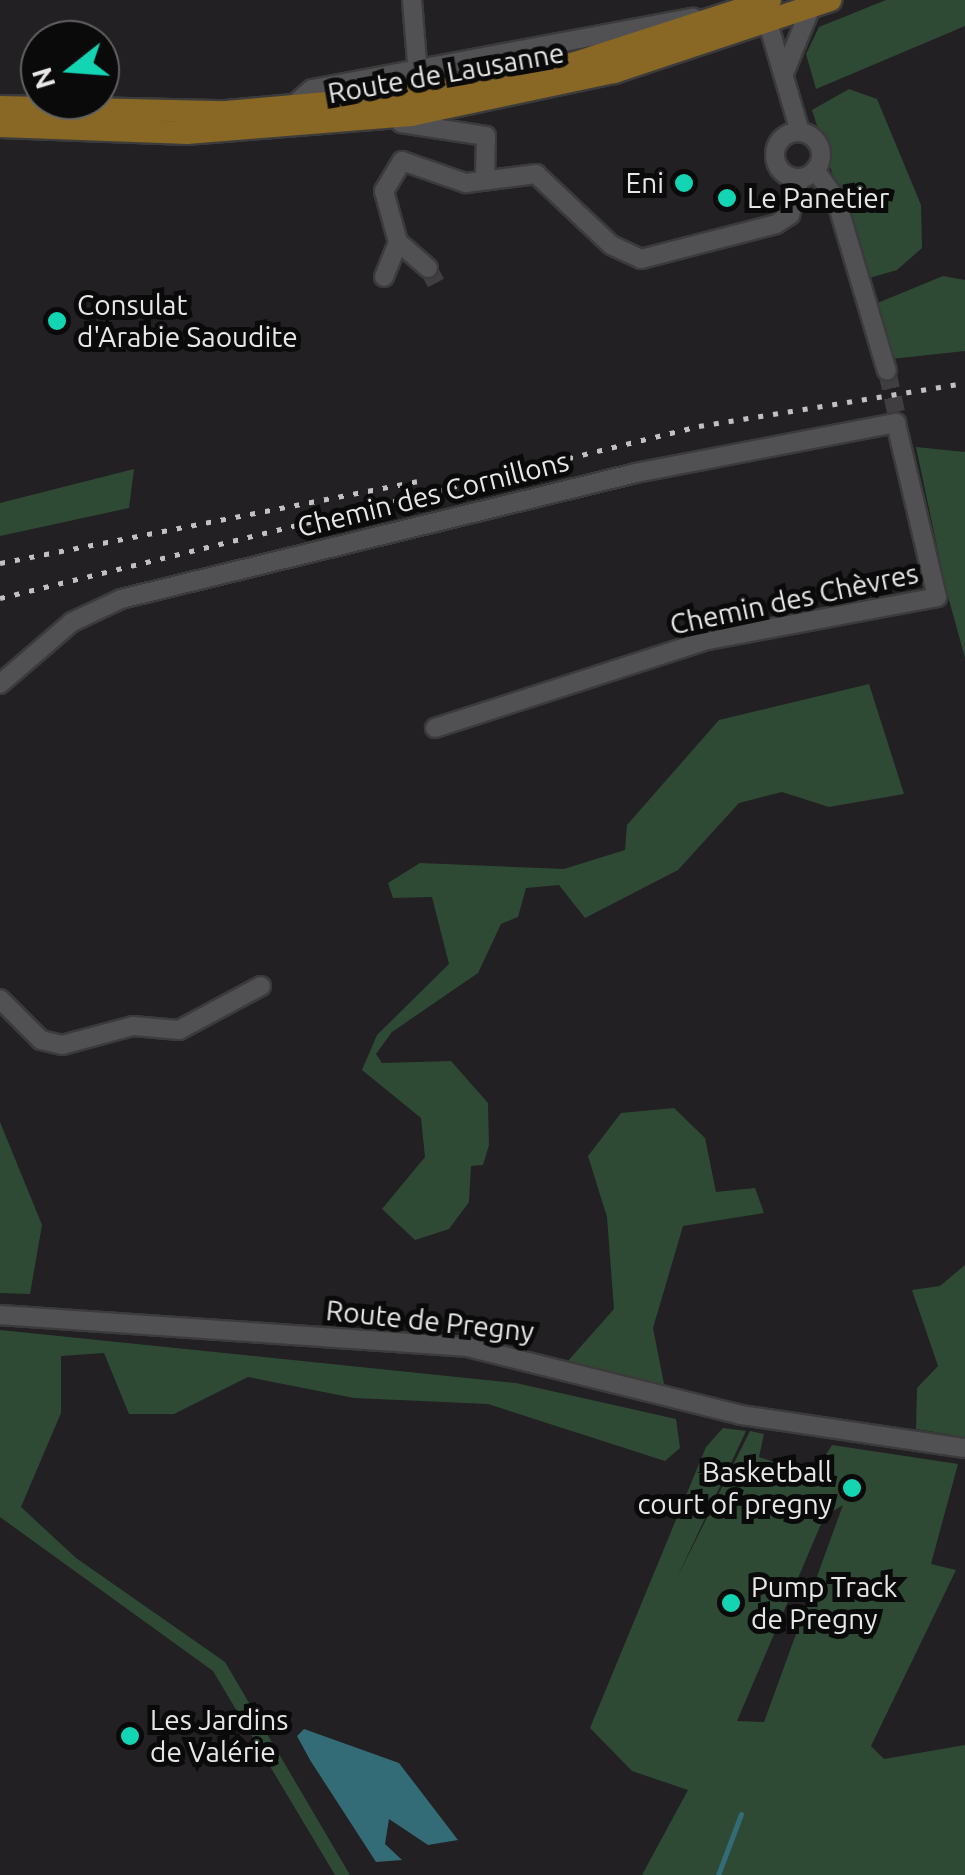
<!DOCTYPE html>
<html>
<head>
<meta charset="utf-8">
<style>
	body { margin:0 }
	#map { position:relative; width:965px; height:1875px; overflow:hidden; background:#222022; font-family:Ubuntu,sans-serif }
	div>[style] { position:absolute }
	.green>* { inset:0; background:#2e4a35 }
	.water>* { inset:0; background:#336c77 }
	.stream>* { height:5px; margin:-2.5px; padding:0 2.5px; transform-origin:2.5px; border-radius:2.5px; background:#336c77 }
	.minor-tunnel>* { height:18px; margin-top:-9px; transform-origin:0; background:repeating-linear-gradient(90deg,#403e40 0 18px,transparent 0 27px) }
	.roads { filter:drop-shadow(2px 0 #3c3b3c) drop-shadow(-2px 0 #3c3b3c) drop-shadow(0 2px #3c3b3c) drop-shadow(0 -2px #3c3b3c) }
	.minor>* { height:18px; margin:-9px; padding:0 9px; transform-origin:9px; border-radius:9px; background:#515052 }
	.minor>.ring { margin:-9px; padding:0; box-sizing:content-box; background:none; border:18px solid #515052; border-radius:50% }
	.major>* { height:22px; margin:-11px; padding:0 11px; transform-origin:11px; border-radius:11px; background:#886824 }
	.rail>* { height:5px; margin-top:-2.5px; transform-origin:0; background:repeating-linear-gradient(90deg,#c2c1c2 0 5px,transparent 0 15px) }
	.dots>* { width:28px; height:28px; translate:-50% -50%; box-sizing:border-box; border:5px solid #0b0a0b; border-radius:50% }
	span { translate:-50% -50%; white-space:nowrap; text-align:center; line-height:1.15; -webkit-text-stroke:10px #0b0a0b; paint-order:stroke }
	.street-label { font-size:28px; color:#e8e7e8 }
	.poi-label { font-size:28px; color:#e8e7e8 }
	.right { translate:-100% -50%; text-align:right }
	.left { translate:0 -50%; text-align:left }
	.north { position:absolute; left:20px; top:20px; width:100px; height:100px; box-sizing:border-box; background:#0b0a0b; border:2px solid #636263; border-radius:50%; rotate:253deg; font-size:28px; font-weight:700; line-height:40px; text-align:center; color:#e8e7e8 }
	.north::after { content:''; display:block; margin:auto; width:35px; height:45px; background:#13d5b3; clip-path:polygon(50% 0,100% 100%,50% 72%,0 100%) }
</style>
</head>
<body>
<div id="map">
	<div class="green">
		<div style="clip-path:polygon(886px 0,965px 0,965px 26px,816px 89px,806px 54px,819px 27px)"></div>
		<div style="clip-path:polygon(849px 89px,877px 99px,921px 205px,922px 248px,897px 270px,866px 279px,812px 110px)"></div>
		<div style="clip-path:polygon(943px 276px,965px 280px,965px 351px,891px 359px,875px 304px)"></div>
		<div style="clip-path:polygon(916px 447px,965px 452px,965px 658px,946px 589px)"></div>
		<div style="clip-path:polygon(134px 469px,129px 508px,0 536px,0 503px)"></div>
		<div style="clip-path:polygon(869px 684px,904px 794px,829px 807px,782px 792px,739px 803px,678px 870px,585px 918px,559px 885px,526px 888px,518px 917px,501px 924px,478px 973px,392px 1032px,376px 1054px,382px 1063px,451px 1061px,488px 1103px,489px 1145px,483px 1165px,471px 1166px,469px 1202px,449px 1229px,415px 1240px,382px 1209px,425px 1157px,421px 1118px,362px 1070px,377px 1035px,449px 964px,432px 897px,393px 898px,388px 883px,420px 863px,564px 869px,625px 850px,627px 825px,719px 720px)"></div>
		<div style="clip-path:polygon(674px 1108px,705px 1138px,716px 1192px,755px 1188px,764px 1213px,683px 1226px,653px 1328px,665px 1389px,568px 1361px,614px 1309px,607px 1217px,588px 1156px,621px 1113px)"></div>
		<div style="clip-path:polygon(0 1122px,42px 1225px,30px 1294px,0 1293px)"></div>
		<div style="clip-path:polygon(965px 1265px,965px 1437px,916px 1429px,917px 1388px,938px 1366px,912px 1290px,940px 1286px)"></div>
		<div style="clip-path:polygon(0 1330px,516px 1383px,676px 1419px,680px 1448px,665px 1461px,488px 1404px,354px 1398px,248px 1377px,174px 1414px,129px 1414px,104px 1353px,61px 1356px,61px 1413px,21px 1507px,76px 1558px,225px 1662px,350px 1875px,335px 1875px,213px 1671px,0 1517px)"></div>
		<div style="clip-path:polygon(evenodd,723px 1428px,746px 1431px,676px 1580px,750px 1431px,764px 1434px,759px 1457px,813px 1475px,832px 1445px,958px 1464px,931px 1564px,956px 1570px,871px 1746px,884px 1759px,965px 1745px,965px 1875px,642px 1875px,688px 1790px,632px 1771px,590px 1728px,706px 1447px,723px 1428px,843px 1505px,764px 1722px,737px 1721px,824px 1517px,843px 1505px)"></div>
	</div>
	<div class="water">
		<div style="clip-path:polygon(304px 1729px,399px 1763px,458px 1840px,428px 1845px,389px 1819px,385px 1844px,402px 1860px,376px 1862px,310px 1760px,297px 1736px)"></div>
	</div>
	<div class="stream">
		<div style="left:718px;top:1875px;width:65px;rotate:-69.3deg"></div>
	</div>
	<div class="minor-tunnel">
		<div style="left:428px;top:268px;width:17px;rotate:62deg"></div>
		<div style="left:887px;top:371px;width:42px;rotate:77.6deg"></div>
	</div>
	<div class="roads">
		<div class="minor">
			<div style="left:412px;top:0;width:75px;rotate:85.4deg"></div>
			<div style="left:768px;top:23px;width:114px;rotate:73.6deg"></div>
			<div style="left:785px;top:71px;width:69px;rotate:-67.9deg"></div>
			<div style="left:289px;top:109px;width:30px;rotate:-41deg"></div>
			<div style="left:312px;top:89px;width:388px;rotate:-10.6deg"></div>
			<div style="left:401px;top:123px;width:86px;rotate:8.7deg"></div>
			<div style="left:486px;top:136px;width:41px;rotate:91.4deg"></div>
			<div class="ring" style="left:775px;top:132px;width:28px;height:28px"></div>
			<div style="left:815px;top:170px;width:36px;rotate:54deg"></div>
			<div style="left:836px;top:199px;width:179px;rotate:73.5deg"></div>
			<div style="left:428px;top:268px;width:40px;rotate:-139deg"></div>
			<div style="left:398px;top:242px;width:53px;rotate:-105.4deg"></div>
			<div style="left:384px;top:191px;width:35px;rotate:-59deg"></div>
			<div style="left:402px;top:161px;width:68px;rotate:19deg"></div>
			<div style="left:466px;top:183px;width:71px;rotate:-7.3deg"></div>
			<div style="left:536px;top:174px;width:103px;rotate:43.4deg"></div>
			<div style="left:611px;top:245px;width:33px;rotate:25deg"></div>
			<div style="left:641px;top:259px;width:139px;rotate:-14.5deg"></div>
			<div style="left:776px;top:224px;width:17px;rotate:-33deg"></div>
			<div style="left:790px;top:215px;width:38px;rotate:-75deg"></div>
			<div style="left:384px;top:277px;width:38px;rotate:-68deg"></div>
			<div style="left:0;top:684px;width:95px;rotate:-40.7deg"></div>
			<div style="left:72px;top:622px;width:54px;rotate:-25.1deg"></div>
			<div style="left:121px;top:599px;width:530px;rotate:-13.75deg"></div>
			<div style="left:636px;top:473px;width:265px;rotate:-10.9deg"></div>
			<div style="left:435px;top:728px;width:287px;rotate:-17.9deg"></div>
			<div style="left:708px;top:640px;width:233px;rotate:-10.6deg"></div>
			<div style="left:937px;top:597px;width:179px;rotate:-103.3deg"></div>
			<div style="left:0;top:999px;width:58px;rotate:45deg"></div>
			<div style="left:41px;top:1040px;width:22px;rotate:13deg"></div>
			<div style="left:62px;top:1045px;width:73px;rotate:-15deg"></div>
			<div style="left:133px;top:1026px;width:46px;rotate:5deg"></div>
			<div style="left:179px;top:1030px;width:93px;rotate:-28.2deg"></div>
			<div style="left:0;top:1315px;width:468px;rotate:3.9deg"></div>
			<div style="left:467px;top:1347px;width:282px;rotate:13.9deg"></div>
			<div style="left:741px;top:1415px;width:226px;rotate:8.4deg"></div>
		</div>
		<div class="major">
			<div style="left:0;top:107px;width:226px;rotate:1.3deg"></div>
			<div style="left:226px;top:112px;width:192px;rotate:-5.1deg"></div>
			<div style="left:417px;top:95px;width:161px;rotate:-11.4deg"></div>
			<div style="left:575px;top:63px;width:205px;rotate:-17.9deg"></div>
			<div style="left:0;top:126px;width:188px;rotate:2.1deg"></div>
			<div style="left:188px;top:133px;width:224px;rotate:-4.6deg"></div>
			<div style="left:411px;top:115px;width:208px;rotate:-12deg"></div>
			<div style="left:614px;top:72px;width:228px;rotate:-18.4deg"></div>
		</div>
	</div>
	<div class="rail">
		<div style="left:0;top:563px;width:425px;rotate:-11.1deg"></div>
		<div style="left:0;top:598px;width:720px;rotate:-13.82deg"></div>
		<div style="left:699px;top:426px;width:269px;rotate:-9.2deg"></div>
	</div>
	<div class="dots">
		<div style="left:684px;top:183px;background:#13d5b3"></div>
		<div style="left:727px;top:198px;background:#13d5b3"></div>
		<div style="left:57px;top:321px;background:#13d5b3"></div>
		<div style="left:852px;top:1488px;background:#13d5b3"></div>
		<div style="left:731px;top:1603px;background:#13d5b3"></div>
		<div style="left:130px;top:1736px;background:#13d5b3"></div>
	</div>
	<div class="street-label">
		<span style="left:446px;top:73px;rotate:-10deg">Route de Lausanne</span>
		<span style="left:433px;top:494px;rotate:-14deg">Chemin des Cornillons</span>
		<span style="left:794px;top:599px;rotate:-12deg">Chemin des Chèvres</span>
		<span style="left:430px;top:1321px;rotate:6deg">Route de Pregny</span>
	</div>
	<div class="poi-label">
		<span class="right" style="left:664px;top:183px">Eni</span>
		<span class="left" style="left:747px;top:198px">Le Panetier</span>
		<span class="left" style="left:77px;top:321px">Consulat<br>d'Arabie Saoudite</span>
		<span class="right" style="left:832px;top:1488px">Basketball<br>court of pregny</span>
		<span class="left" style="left:751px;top:1603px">Pump Track<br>de Pregny</span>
		<span class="left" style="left:150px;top:1736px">Les Jardins<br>de Valérie</span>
	</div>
	<div class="north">N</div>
</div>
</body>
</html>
